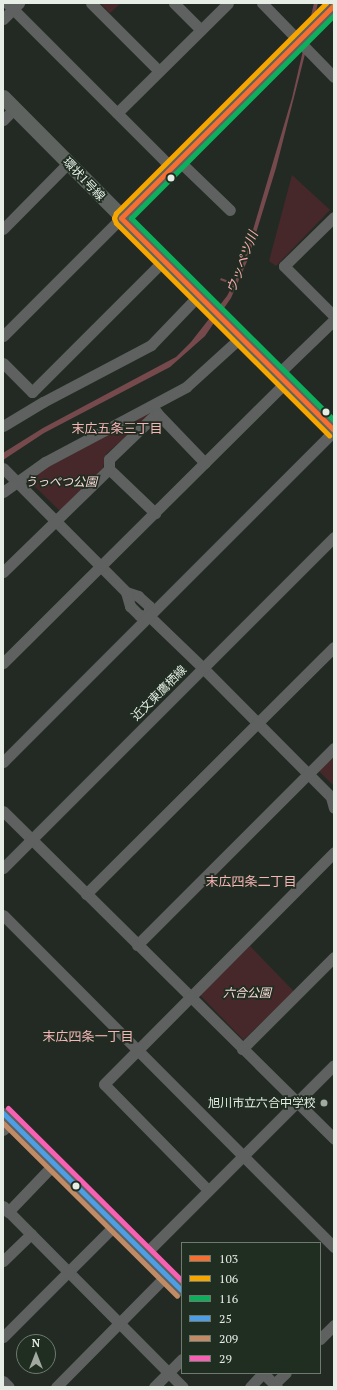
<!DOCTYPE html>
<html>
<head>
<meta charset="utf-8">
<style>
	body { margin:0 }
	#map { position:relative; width:337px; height:1390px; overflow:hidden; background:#232a24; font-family:"PT Serif","Noto Sans JP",serif }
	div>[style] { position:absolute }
	.green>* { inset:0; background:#46282a; transform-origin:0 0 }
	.water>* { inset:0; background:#764a4d }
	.minor>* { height:11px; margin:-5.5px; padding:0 5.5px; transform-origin:5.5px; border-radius:5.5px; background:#5e615f }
	.major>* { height:15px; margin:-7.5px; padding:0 7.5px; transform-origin:7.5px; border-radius:7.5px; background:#5e635f }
	.bus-1>* { height:5px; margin:-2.5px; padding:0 2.5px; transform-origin:2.5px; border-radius:2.5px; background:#f46f30 }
	.bus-2>* { height:5px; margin:-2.5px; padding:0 2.5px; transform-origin:2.5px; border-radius:2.5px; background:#f7a600 }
	.bus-3>* { height:5px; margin:-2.5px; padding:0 2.5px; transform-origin:2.5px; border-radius:2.5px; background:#0daf5c }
	.bus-4>* { height:5px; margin:-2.5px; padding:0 2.5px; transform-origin:2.5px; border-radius:2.5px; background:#4d9ee5 }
	.bus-5>* { height:5px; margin:-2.5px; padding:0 2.5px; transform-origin:2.5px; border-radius:2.5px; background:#c18c65 }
	.bus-6>* { height:5px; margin:-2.5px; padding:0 2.5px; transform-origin:2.5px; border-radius:2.5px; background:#f860b3 }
	.dots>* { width:11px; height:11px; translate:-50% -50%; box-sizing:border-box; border:2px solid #202d21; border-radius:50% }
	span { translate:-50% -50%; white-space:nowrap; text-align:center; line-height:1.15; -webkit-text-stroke:3.5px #202d21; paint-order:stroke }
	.street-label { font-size:12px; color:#e5ede5 }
	.park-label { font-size:12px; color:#fbd9da; font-style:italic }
	.poi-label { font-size:12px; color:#e5ede5 }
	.right { translate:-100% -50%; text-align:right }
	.water-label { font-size:13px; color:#fdacb2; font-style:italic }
	.neighbourhood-label { font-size:13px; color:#f8b4b8 }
	.frame { position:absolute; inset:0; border:4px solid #e5ede5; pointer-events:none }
	.legend { position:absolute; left:181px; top:1242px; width:140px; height:132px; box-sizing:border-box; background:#202d21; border:1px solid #6f7a6f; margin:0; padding:5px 7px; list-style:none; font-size:12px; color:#e5ede5 }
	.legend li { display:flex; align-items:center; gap:8px; height:20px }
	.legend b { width:20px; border:1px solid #6f7a6f }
	.north { position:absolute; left:16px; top:1334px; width:40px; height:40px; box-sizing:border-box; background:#202d21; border:1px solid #6f7a6f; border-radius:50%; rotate:0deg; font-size:11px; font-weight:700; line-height:16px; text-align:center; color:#e5ede5 }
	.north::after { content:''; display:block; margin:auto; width:14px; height:18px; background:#a1a9a1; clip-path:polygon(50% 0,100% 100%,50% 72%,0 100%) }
</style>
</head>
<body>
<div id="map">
	<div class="green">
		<div style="clip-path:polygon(100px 3px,121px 3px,110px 13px)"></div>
		<div style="clip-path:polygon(292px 175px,330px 210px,276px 266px,269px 261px)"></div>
		<div style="clip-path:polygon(148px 411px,150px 415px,106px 454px,102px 472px,60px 511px,27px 479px,50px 463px)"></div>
		<div style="clip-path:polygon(334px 757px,334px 786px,319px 771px)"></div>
		<div style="left:250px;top:946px;width:63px;height:70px;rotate:46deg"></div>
	</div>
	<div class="water">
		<div style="clip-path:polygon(314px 3px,318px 3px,276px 168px,248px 259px,231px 298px,205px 336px,170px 367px,44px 433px,3px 460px,3px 453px,43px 428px,176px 357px,191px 342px,227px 296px,233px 285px,220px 280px,221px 278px,234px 283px,242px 267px,292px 98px)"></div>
	</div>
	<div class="minor">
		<div style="left:7px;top:3px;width:232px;rotate:45deg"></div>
		<div style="left:91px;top:3px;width:96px;rotate:45deg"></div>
		<div style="left:174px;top:3px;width:38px;rotate:45deg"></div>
		<div style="left:262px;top:3px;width:103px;rotate:45.8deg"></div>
		<div style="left:3px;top:19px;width:23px;rotate:-45deg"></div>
		<div style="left:117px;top:113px;width:156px;rotate:-44.7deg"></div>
		<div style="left:3px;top:120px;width:17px;rotate:-45deg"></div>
		<div style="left:178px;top:160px;width:72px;rotate:43.9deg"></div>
		<div style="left:334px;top:217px;width:70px;rotate:135.6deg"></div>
		<div style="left:284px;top:266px;width:71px;rotate:45deg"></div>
		<div style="left:3px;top:229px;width:93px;rotate:-45.4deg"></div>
		<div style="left:3px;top:336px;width:468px;rotate:-45deg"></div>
		<div style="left:3px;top:363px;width:41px;rotate:45deg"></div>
		<div style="left:32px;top:392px;width:187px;rotate:-45deg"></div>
		<div style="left:278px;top:374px;width:78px;rotate:-44deg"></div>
		<div style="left:152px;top:406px;width:9px;rotate:54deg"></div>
		<div style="left:157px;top:413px;width:66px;rotate:136.2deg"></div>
		<div style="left:109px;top:459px;width:10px;rotate:90deg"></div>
		<div style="left:109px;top:469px;width:64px;rotate:43.7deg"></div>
		<div style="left:157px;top:413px;width:69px;rotate:46.2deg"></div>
		<div style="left:3px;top:426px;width:47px;rotate:-31deg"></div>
		<div style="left:43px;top:402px;width:122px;rotate:-27.8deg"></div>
		<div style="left:151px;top:345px;width:69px;rotate:-46.2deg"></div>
		<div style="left:3px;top:468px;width:175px;rotate:45.2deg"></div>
		<div style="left:126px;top:592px;width:13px;rotate:18deg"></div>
		<div style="left:138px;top:596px;width:15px;rotate:42deg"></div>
		<div style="left:149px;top:606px;width:10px;rotate:90deg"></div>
		<div style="left:3px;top:492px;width:52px;rotate:-35.5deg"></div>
		<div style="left:45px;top:462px;width:160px;rotate:-28deg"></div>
		<div style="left:186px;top:387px;width:74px;rotate:-42.3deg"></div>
		<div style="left:3px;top:572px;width:148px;rotate:-44.2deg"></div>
		<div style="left:126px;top:592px;width:15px;rotate:74deg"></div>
		<div style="left:130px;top:606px;width:13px;rotate:45deg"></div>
		<div style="left:139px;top:615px;width:10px;rotate:6deg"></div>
		<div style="left:149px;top:616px;width:75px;rotate:43.9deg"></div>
		<div style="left:203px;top:668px;width:182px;rotate:45.2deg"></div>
		<div style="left:331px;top:797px;width:11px;rotate:75deg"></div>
		<div style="left:3px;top:663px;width:399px;rotate:-44.8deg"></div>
		<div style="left:3px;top:762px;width:468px;rotate:-45deg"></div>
		<div style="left:3px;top:811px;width:466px;rotate:44.7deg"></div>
		<div style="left:3px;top:868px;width:468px;rotate:-45deg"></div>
		<div style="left:86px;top:894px;width:350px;rotate:-44.9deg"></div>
		<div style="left:3px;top:915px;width:469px;rotate:45.1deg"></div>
		<div style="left:137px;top:945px;width:279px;rotate:-45deg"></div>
		<div style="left:242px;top:1049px;width:130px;rotate:-45deg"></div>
		<div style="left:3px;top:1113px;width:252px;rotate:44.8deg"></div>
		<div style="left:3px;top:1130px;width:12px;rotate:-42deg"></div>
		<div style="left:208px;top:1190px;width:148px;rotate:-134.5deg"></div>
		<div style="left:104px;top:1084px;width:327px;rotate:-45.2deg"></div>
		<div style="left:3px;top:1206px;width:255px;rotate:45.2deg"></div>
		<div style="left:8px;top:1212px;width:66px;rotate:-46.2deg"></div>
		<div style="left:145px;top:1254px;width:267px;rotate:-45deg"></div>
		<div style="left:3px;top:1261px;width:39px;rotate:-44deg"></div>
		<div style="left:3px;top:1337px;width:158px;rotate:-45deg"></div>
		<div style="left:320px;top:1339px;width:20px;rotate:-45deg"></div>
		<div style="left:263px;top:1373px;width:20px;rotate:45deg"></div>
		<div style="left:3px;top:1381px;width:8px;rotate:45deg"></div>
		<div style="left:274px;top:1384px;width:16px;rotate:-43deg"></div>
		<div style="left:56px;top:1387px;width:158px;rotate:-45.3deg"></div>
		<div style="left:154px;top:1387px;width:40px;rotate:-45deg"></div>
		<div style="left:250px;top:1387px;width:19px;rotate:-47deg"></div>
	</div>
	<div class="major">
		<div style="left:3px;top:97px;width:470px;rotate:45.2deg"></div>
	</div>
	<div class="bus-1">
		<div style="left:334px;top:5px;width:301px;rotate:135deg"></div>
		<div style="left:121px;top:218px;width:301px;rotate:44.9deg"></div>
	</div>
	<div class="bus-2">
		<div style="left:326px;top:3px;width:297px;rotate:135deg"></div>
		<div style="left:116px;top:213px;width:5px;rotate:112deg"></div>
		<div style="left:114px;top:218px;width:5px;rotate:68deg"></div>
		<div style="left:116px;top:223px;width:301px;rotate:44.9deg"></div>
	</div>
	<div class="bus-3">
		<div style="left:334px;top:15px;width:287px;rotate:135deg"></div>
		<div style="left:131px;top:218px;width:286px;rotate:44.9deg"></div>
	</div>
	<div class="bus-4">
		<div style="left:3px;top:1113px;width:252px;rotate:44.8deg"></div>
	</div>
	<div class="bus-5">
		<div style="left:3px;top:1123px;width:245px;rotate:44.8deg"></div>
	</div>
	<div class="bus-6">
		<div style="left:8px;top:1108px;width:245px;rotate:44.8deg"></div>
	</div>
	<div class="dots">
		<div style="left:171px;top:178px;background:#e5ede5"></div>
		<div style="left:326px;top:412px;background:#e5ede5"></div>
		<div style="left:324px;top:1103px;background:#a1a9a1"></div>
		<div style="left:76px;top:1186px;background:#e5ede5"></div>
	</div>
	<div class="street-label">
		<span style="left:84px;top:179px;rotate:46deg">環状1号線</span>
		<span style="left:159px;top:693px;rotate:-45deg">近文東鷹栖線</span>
	</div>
	<div class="park-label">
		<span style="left:61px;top:482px">うっぺつ公園</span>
		<span style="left:247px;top:993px">六合公園</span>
	</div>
	<div class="poi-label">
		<span class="right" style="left:316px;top:1103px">旭川市立六合中学校</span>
	</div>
	<div class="water-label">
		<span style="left:242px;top:262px;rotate:-69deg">ウッペツ川</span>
	</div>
	<div class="neighbourhood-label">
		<span style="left:117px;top:428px">末広五条三丁目</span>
		<span style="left:251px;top:881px">末広四条二丁目</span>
		<span style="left:88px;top:1036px">末広四条一丁目</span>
	</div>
	<div class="frame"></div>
	<ul class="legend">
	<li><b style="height:5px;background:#f46f30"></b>103</li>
	<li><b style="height:5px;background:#f7a600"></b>106</li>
	<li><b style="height:5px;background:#0daf5c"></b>116</li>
	<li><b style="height:5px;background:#4d9ee5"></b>25</li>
	<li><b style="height:5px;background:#c18c65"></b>209</li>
	<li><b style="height:5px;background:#f860b3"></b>29</li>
	</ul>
	<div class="north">N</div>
</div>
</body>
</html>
